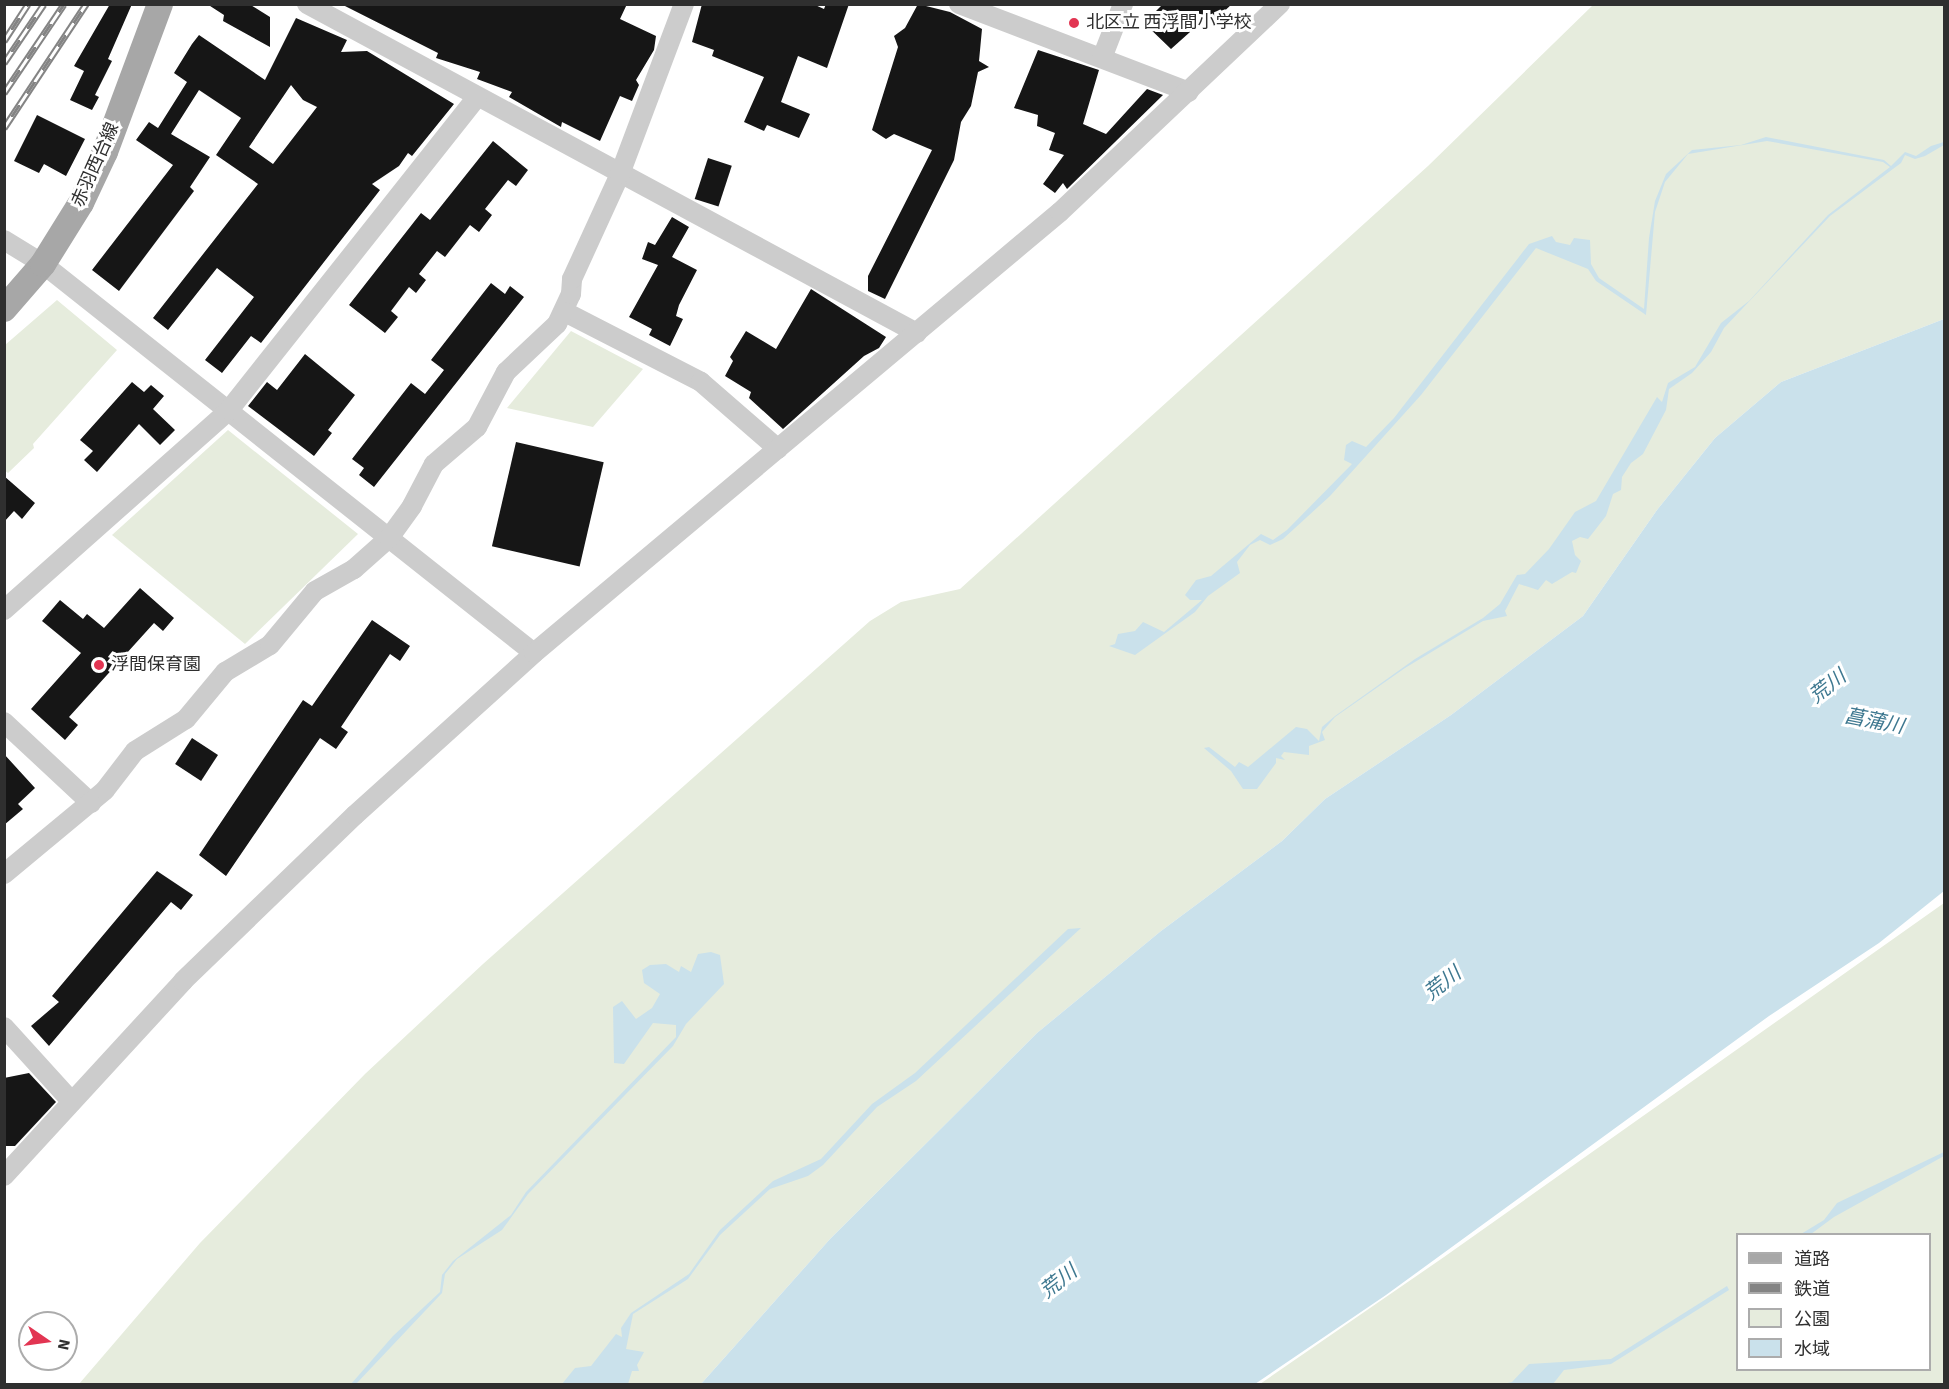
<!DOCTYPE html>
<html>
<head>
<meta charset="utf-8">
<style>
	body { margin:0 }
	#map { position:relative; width:1949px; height:1389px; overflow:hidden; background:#fff; font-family:"Source Sans 3","Noto Sans JP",sans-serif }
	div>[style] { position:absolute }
	.green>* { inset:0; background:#e6ecdd }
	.water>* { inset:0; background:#cae1eb }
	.building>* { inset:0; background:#161616; transform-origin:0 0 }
	.minor>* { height:20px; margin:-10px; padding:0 10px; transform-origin:10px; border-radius:10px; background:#ccc }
	.major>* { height:26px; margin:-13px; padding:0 13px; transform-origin:13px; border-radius:13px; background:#a7a7a7 }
	.rail>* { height:7px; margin-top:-3.5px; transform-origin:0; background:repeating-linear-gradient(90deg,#fff 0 14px,#848484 0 28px); box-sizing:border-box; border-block:2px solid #848484 }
	.dots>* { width:16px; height:16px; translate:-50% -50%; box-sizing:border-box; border:3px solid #fff; border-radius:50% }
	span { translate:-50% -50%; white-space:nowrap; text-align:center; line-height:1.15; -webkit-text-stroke:6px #fff; paint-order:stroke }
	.poi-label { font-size:18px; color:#2f2f2f }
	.left { translate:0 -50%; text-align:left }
	.street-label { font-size:18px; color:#2f2f2f }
	.water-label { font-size:20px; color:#3e7890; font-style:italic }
	.frame { position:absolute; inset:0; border:6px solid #2f2f2f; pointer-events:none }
	.legend { position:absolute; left:1736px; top:1233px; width:195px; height:138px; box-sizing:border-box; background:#fff; border:2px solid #acacac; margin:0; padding:8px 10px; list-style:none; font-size:18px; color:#2f2f2f }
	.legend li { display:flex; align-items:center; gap:12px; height:30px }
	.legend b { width:30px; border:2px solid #acacac }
	.north { position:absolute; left:18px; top:1311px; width:60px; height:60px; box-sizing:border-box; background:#fff; border:2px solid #acacac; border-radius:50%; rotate:103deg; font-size:16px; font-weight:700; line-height:24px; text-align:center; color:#2f2f2f }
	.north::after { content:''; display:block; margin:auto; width:21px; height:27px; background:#e23552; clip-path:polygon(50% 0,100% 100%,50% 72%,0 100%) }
</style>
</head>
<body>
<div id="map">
	<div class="green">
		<div style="clip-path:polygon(1593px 5px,1944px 5px,1944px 319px,1781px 382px,1715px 438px,1657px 510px,1583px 616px,1451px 715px,1325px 799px,1282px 841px,1161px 931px,1037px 1033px,830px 1239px,701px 1384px,79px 1384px,200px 1243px,365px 1074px,483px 964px,870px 621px,901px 602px,960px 589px,1428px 166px)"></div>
		<div style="clip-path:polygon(57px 300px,117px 350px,33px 444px,34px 448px,8px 473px,4px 470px,5px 345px)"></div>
		<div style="clip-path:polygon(571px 331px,643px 369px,593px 427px,507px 408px)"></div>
		<div style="clip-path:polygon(228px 430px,358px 534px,245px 644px,112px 535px)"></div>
		<div style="clip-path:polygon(evenodd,1944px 903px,1944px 1384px,1260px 1384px,1444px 1257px,1944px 903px,1738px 1234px,1930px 1234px,1930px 1370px,1738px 1370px,1738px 1234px)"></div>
	</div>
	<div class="water">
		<div style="clip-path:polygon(1766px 137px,1884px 160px,1891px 166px,1905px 152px,1916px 156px,1931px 146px,1944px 142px,1944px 145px,1925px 156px,1915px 159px,1905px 155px,1901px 163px,1830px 216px,1724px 328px,1711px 352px,1692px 373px,1669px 389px,1666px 410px,1643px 454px,1631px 463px,1622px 477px,1621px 490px,1613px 494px,1606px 516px,1588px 539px,1580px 537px,1572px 541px,1575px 555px,1581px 561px,1576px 573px,1572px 572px,1552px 584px,1546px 580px,1538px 590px,1519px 584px,1505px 611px,1507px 616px,1483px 621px,1405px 668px,1335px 717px,1322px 732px,1325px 740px,1309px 746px,1309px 755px,1284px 752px,1281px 756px,1285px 760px,1276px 758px,1276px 763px,1257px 789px,1243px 789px,1231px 771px,1204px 748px,1209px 747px,1235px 767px,1239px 762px,1248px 767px,1296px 727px,1307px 729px,1319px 741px,1322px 727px,1335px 716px,1415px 659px,1483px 618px,1500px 604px,1517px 575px,1525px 574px,1549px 549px,1575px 512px,1596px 501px,1657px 397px,1662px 402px,1668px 383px,1695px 367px,1721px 323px,1749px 301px,1828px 215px,1890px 167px,1883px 162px,1767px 141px,1688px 154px,1665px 182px,1655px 212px,1646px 315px,1596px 281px,1588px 269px,1536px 248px,1421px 395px,1330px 496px,1283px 539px,1270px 545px,1260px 540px,1250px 545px,1237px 562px,1240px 573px,1208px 596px,1195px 612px,1135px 655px,1109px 646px,1115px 644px,1118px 634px,1135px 631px,1143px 622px,1164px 632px,1202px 600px,1190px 600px,1185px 595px,1196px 580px,1211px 576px,1261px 534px,1273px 540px,1287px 530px,1352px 464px,1344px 460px,1346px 445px,1352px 441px,1366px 447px,1394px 418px,1529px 244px,1552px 236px,1556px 242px,1570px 245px,1574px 238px,1590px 240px,1591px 264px,1599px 278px,1644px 309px,1649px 238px,1655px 201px,1666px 174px,1692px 150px,1741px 145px)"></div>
		<div style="clip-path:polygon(1944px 319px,1944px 891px,1879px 943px,1769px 1016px,1386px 1295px,1255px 1384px,701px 1384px,830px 1239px,1037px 1033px,1161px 931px,1282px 841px,1325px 799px,1451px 715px,1583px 616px,1657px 510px,1715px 438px,1781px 382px)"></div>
		<div style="clip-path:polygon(1081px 928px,916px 1081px,877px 1107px,823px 1165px,808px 1176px,770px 1189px,720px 1235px,688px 1279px,633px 1314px,626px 1349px,644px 1352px,637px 1365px,639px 1371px,632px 1371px,628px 1384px,562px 1384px,575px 1368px,591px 1366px,616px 1334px,622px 1337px,621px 1328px,631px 1313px,689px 1274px,720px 1230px,773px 1181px,821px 1159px,872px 1104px,915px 1073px,1068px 929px)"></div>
		<div style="clip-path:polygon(711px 952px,720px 955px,724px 984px,686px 1024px,673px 1046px,528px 1194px,502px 1230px,457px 1259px,445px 1274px,442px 1293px,356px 1384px,351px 1384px,393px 1336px,440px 1292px,442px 1275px,453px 1261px,511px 1215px,526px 1192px,676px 1037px,676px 1025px,653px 1023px,624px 1064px,614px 1063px,613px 1007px,622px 1001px,636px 1019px,652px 1008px,660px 994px,644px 983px,642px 970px,650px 965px,666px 964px,679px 972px,681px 966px,691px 972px,698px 954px)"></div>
		<div style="clip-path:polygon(1944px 1152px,1944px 1156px,1834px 1217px,1811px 1234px,1801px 1234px,1824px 1220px,1837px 1203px)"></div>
		<div style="clip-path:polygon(1727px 1286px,1729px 1290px,1611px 1364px,1564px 1370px,1553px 1384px,1503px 1384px,1512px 1382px,1529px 1364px,1611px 1359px)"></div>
	</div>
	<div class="building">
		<div style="clip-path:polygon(110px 4px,132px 4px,108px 59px,112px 61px,95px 95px,99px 97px,92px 110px,70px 100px,84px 71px,74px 66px)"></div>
		<div style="clip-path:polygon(207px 4px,249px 4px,270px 17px,270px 47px,223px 21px,224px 15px)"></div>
		<div style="clip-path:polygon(341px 4px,627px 4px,620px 19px,656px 36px,654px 50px,636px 80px,639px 85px,632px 101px,620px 96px,600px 141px,562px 122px,561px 127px,509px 97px,512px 92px,477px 79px,480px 72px,436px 58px,438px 53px)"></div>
		<div style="clip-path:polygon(702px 4px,813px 4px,824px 9px,826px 4px,849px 4px,827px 68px,798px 56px,781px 102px,810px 114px,799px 138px,767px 125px,764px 131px,744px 122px,764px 77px,712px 56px,714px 50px,692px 42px)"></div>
		<div style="clip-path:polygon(918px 4px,950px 12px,982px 29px,979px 61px,989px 67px,978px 72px,971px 106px,961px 122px,954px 160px,885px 299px,868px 291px,868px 276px,932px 150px,894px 134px,886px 139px,872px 130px,898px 47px,894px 36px,905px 28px)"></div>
		<div style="clip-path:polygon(1163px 4px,1232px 4px,1205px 29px,1199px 24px,1171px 49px,1144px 23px)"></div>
		<div style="clip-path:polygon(evenodd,296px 18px,347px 40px,341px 52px,367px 51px,454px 104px,412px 156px,408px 153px,399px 166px,372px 184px,380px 190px,261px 343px,251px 336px,222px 373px,205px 360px,254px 297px,217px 268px,168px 330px,153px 318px,258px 184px,216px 155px,241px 118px,199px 90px,171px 134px,210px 157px,190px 187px,194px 191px,119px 291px,92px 270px,173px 165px,136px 140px,149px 122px,158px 128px,187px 82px,174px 73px,192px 44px,199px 35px,265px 80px,296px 18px,291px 85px,303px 100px,317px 107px,273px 164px,249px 147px,291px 85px)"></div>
		<div style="clip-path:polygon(1038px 50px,1099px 70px,1083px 124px,1106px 134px,1147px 89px,1163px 95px,1067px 189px,1063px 183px,1055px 193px,1043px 184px,1064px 155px,1049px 150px,1055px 133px,1037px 126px,1038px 115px,1014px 108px)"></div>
		<div style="clip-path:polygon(37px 115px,85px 139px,66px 176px,44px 164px,39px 173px,14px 161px)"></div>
		<div style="clip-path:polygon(493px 141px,528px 170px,516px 186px,508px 180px,485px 209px,492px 215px,479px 232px,470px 225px,445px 257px,437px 251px,419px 274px,426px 280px,416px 293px,409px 287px,391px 311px,398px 317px,385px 333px,349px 305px,421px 213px,430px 220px)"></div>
		<div style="left:708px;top:158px;width:25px;height:43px;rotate:18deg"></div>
		<div style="clip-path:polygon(672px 217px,689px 227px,672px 257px,697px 270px,679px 305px,676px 316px,683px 319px,670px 346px,649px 335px,652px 329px,629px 317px,658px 265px,642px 259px,648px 242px,655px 245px)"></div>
		<div style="clip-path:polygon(491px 283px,505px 294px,510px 286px,524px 297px,374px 487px,359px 475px,364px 468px,352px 459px,411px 383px,425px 394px,444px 370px,431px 360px)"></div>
		<div style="clip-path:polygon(811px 289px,886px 337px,879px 348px,864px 356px,783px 429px,749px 398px,751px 392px,725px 376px,733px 361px,730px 357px,746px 331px,776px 349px)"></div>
		<div style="clip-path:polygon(305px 354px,355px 395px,328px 430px,332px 433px,314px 456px,248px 406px,267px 382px,277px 390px)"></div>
		<div style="clip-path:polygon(132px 382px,144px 392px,151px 385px,164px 396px,153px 409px,175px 430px,160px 445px,139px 424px,97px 472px,84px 460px,93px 451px,80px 440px)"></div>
		<div style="left:516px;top:442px;width:90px;height:107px;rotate:13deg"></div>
		<div style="clip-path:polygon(4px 476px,35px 503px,22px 519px,14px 511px,4px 522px)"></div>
		<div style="clip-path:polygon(140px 588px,174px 618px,163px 631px,154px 623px,69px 717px,78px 725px,65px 740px,31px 709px,81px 653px,42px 621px,60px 600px,83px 619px,87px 614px,104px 628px)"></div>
		<div style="clip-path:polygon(372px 620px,410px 646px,400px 661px,390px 654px,341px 727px,348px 732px,336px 749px,320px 738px,226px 876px,199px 855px,303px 700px,312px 706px)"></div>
		<div style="left:192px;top:738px;width:31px;height:31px;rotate:33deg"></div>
		<div style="clip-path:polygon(4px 754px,35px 788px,18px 804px,23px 809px,4px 825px)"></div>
		<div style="clip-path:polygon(157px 871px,193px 895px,181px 910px,171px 902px,49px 1046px,31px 1026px,59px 1002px,52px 996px)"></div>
		<div style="clip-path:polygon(29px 1073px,56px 1102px,15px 1146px,4px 1146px,4px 1078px)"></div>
	</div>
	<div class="minor">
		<div style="left:307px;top:4px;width:693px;rotate:28.34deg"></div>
		<div style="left:959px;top:4px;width:246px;rotate:20.9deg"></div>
		<div style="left:1102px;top:58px;width:58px;rotate:-68.7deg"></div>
		<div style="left:4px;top:240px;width:46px;rotate:31.6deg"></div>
		<div style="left:43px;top:264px;width:626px;rotate:38.39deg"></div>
		<div style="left:565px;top:312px;width:153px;rotate:27.2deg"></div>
		<div style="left:701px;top:382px;width:102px;rotate:41deg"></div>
		<div style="left:4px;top:610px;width:301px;rotate:-41.6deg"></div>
		<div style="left:229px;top:410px;width:399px;rotate:-51.6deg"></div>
		<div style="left:4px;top:722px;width:119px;rotate:43deg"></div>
		<div style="left:4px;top:874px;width:131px;rotate:-39.7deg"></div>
		<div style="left:105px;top:790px;width:49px;rotate:-52.4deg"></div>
		<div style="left:135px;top:751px;width:60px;rotate:-32.1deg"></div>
		<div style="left:186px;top:719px;width:61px;rotate:-50.3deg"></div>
		<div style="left:225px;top:672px;width:52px;rotate:-31deg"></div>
		<div style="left:270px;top:645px;width:70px;rotate:-50.2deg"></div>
		<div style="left:315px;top:591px;width:45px;rotate:-29.4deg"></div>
		<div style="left:354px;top:569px;width:47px;rotate:-41.5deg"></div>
		<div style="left:389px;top:538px;width:39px;rotate:-54deg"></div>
		<div style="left:412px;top:506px;width:47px;rotate:-62.4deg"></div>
		<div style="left:434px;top:464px;width:57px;rotate:-40.7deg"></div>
		<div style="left:477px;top:427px;width:62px;rotate:-62.2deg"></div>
		<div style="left:506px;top:372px;width:70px;rotate:-43.3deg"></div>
		<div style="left:557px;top:324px;width:33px;rotate:-65deg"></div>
		<div style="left:571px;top:294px;width:15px;rotate:-86deg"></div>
		<div style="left:572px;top:279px;width:115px;rotate:-65.4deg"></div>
		<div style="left:620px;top:174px;width:182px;rotate:-69.4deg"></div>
		<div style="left:4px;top:1027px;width:101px;rotate:47.8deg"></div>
		<div style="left:4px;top:1176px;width:265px;rotate:-47.4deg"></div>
		<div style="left:183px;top:981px;width:239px;rotate:-44deg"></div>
		<div style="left:355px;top:815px;width:241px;rotate:-42.1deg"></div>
		<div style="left:534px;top:653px;width:686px;rotate:-39.98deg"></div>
		<div style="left:1060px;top:212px;width:303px;rotate:-43.4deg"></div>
	</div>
	<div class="major">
		<div style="left:4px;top:309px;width:60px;rotate:-49.1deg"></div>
		<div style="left:43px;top:264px;width:72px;rotate:-58.1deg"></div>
		<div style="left:81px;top:203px;width:56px;rotate:-64.8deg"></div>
		<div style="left:105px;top:152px;width:158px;rotate:-69.6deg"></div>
	</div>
	<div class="rail">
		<div style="left:4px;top:41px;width:44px;rotate:-57deg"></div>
		<div style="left:4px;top:63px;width:71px;rotate:-55.9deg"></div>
		<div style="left:4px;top:93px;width:107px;rotate:-56deg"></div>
		<div style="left:4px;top:128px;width:149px;rotate:-56.5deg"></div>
	</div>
	<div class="dots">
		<div style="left:1074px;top:23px;background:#e23552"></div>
		<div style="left:99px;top:665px;background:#e23552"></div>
	</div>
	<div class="poi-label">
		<span class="left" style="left:1086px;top:23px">北区立 西浮間小学校</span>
		<span class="left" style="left:111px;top:665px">浮間保育園</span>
	</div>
	<div class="street-label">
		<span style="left:96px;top:165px;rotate:-66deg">赤羽西台線</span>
	</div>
	<div class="water-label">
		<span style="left:1828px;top:687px;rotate:-38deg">荒川</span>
		<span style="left:1874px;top:722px;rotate:11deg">菖蒲川</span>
		<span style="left:1443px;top:984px;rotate:-38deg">荒川</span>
		<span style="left:1059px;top:1282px;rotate:-38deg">荒川</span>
	</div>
	<div class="frame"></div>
	<ul class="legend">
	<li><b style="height:8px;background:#a7a7a7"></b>道路</li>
	<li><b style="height:8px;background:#848484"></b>鉄道</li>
	<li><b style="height:16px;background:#e6ecdd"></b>公園</li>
	<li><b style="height:16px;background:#cae1eb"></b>水域</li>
	</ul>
	<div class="north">N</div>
</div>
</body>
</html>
